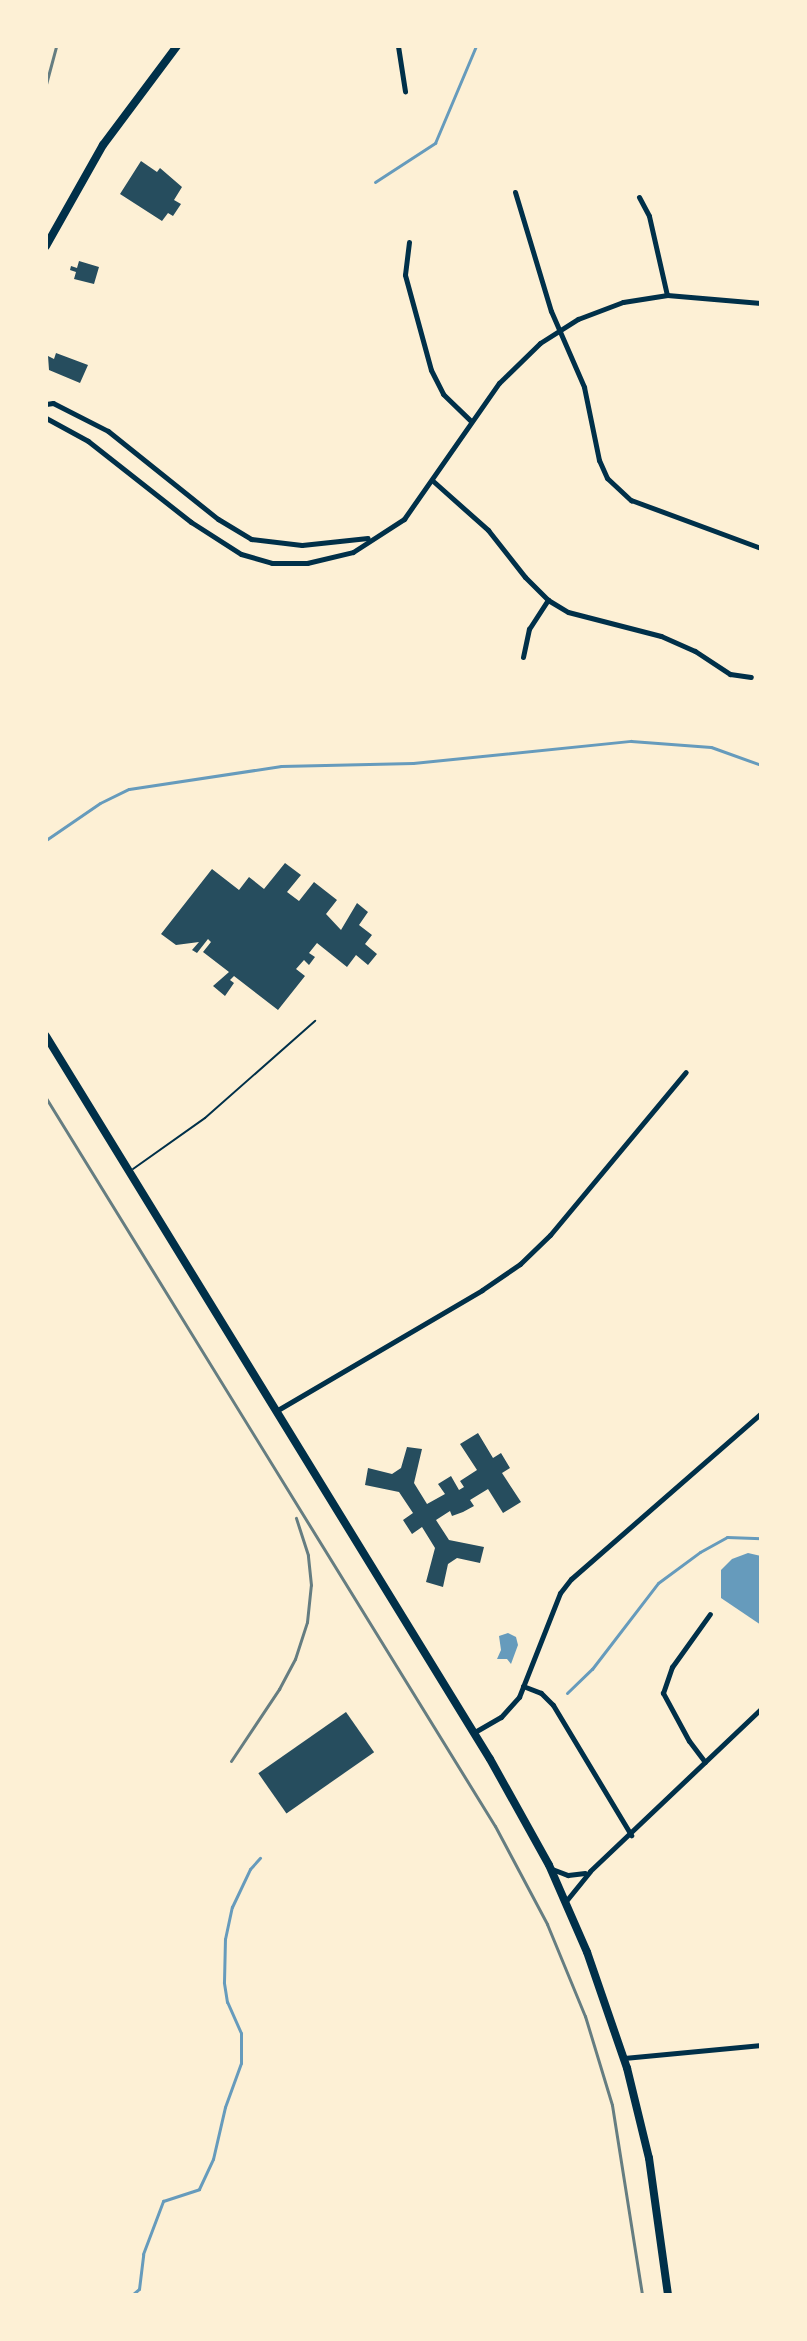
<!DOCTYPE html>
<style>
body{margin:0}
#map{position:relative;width:807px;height:2341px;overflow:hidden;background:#fdf0d5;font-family:Spectral,serif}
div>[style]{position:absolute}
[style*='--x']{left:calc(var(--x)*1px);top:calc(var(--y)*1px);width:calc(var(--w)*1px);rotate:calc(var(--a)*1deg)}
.water>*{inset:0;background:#669bbc}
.stream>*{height:3px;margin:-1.5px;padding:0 1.5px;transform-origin:1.5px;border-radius:1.5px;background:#669bbc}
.building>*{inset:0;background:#264d5e;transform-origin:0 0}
.service>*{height:2px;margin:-1px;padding:0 1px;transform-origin:1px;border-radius:1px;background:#003049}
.minor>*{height:5px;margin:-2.5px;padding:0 2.5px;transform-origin:2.5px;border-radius:2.5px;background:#003049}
.primary>*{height:8px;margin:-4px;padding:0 4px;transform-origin:4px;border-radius:4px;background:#003049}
.rail>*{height:3px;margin:-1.5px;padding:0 1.5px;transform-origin:1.5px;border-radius:1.5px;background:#657d81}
span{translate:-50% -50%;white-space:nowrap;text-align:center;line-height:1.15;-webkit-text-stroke:6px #fdf0d5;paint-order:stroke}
.frame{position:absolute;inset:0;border:48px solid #fdf0d5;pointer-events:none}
</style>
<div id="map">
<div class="water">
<div style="clip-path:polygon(748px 1553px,761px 1556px,761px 1625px,721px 1598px,721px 1570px,732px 1559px)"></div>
<div style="clip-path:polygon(508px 1633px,516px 1637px,518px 1645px,511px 1664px,507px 1659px,497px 1659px,501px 1650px,499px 1636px)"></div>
</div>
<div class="stream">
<div style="--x:375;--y:182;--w:72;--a:-33"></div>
<div style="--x:435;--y:143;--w:105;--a:-67.1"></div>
<div style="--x:46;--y:840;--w:65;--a:-34.4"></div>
<div style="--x:100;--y:803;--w:32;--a:-26"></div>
<div style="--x:129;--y:789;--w:154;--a:-8.6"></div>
<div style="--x:281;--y:766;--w:132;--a:-1.3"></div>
<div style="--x:413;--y:763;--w:219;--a:-5.8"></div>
<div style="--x:631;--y:741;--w:80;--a:4.3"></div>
<div style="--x:711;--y:747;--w:53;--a:19.8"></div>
<div style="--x:567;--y:1693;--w:35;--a:-44"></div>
<div style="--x:592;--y:1669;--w:108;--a:-52.5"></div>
<div style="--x:658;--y:1583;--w:52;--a:-36.4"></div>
<div style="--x:700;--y:1552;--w:31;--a:-29"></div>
<div style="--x:727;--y:1537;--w:34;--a:2"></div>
<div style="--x:132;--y:2295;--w:9;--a:-41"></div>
<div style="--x:139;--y:2289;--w:35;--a:-83"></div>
<div style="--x:143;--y:2254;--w:57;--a:-69.3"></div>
<div style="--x:163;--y:2201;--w:38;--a:-18"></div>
<div style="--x:199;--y:2189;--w:33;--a:-65"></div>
<div style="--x:213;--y:2159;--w:53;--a:-77"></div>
<div style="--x:225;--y:2107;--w:47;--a:-70"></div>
<div style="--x:241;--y:2063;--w:30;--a:-90"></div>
<div style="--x:241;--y:2033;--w:34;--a:-114"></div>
<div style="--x:227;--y:2002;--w:20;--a:-99"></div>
<div style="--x:224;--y:1982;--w:43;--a:-88.7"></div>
<div style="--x:225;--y:1939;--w:33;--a:-78"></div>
<div style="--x:232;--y:1907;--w:42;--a:-64.7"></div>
<div style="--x:250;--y:1869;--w:15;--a:-48"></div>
</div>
<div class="building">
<div style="clip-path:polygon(141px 161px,157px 172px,160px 168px,182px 187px,174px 200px,181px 204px,173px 216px,168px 213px,162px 221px,120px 194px)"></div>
<div style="clip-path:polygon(79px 261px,99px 267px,94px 284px,74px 279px,76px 272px,70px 270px,71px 266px,77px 268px)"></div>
<div style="clip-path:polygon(56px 353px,88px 365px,80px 383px,49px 370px,48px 356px,54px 359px)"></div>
<div style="clip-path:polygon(285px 863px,301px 875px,287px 892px,299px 901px,314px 882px,337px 900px,326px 914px,341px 930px,357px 903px,368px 912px,359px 925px,372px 935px,365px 944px,377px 954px,368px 965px,356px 955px,347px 967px,317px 943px,309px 953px,315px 957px,309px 965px,304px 960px,296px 969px,305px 976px,278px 1010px,234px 976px,230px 980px,234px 983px,225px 996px,213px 986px,229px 972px,203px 952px,211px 942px,208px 939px,197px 953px,192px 950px,199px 942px,176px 945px,161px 934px,212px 869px,239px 890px,249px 877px,264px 889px)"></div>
<div style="clip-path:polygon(478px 1433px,493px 1458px,501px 1453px,510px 1468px,502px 1473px,521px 1502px,503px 1513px,488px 1489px,470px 1500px,474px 1506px,463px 1512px,452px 1516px,450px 1511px,436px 1520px,449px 1540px,484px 1547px,480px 1563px,457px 1558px,448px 1564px,443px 1587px,426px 1582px,435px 1548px,422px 1527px,412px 1534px,403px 1520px,413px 1513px,399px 1492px,365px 1485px,368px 1468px,392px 1474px,401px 1468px,407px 1447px,422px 1449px,414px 1483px,427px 1504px,445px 1494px,438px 1484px,451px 1476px,459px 1490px,464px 1487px,460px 1481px,477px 1470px,460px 1444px)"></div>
<div style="left:346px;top:1712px;width:49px;height:107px;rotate:55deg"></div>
</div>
<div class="service">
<div style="--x:133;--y:1169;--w:88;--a:-35.3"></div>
<div style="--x:205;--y:1118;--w:147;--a:-41.4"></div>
</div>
<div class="minor">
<div style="--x:398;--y:46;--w:46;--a:81.2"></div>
<div style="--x:515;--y:192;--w:124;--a:73.2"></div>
<div style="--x:551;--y:311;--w:83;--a:66.5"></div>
<div style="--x:584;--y:387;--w:75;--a:78.4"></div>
<div style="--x:599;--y:460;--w:20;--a:66"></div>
<div style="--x:607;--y:478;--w:33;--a:43"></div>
<div style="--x:631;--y:500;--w:139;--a:20.3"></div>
<div style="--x:639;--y:197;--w:21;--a:62"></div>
<div style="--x:649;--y:216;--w:81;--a:77.2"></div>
<div style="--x:409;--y:242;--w:33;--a:97"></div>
<div style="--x:405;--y:275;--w:98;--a:74.7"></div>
<div style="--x:431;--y:370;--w:27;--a:63"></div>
<div style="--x:443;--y:394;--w:39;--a:44"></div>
<div style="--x:46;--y:404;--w:7;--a:-8"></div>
<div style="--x:53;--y:403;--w:62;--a:27"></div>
<div style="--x:108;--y:431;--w:141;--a:38.7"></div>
<div style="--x:218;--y:519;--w:39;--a:31"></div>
<div style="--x:251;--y:539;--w:51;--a:6.7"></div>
<div style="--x:302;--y:545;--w:66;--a:-6.1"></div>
<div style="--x:46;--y:418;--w:48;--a:28.7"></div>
<div style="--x:88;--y:441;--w:131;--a:38.2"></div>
<div style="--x:191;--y:522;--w:59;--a:32.6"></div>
<div style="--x:241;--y:554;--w:32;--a:16"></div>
<div style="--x:272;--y:563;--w:35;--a:0"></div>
<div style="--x:307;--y:563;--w:47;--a:-13.4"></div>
<div style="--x:353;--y:552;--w:61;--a:-32.9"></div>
<div style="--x:404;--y:519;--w:166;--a:-55.1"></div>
<div style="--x:499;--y:383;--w:57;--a:-44.3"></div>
<div style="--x:540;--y:343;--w:45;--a:-32.3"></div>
<div style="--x:578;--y:319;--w:48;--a:-20.7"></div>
<div style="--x:623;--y:302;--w:45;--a:-9"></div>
<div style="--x:667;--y:295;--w:94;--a:4.9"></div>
<div style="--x:433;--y:481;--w:74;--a:41.7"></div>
<div style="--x:488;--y:530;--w:60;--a:51.8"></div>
<div style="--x:525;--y:577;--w:33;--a:45"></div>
<div style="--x:548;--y:600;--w:23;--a:31"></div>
<div style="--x:568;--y:612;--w:96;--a:14.5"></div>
<div style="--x:661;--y:636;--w:37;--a:24"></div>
<div style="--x:695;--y:651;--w:42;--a:33.3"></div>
<div style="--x:730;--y:674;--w:21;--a:8"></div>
<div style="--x:523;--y:657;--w:29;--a:-78"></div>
<div style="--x:529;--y:629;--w:35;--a:-57"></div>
<div style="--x:276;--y:1411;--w:239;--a:-30.4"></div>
<div style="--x:482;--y:1290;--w:46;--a:-34.4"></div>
<div style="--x:520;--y:1264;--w:42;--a:-44"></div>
<div style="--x:550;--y:1235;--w:212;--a:-50.2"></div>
<div style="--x:523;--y:1686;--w:19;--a:21"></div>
<div style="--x:541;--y:1693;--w:17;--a:45"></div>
<div style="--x:553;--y:1705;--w:152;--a:59"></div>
<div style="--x:473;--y:1733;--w:32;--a:-30"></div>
<div style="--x:501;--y:1717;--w:27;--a:-48"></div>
<div style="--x:519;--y:1697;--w:112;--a:-68.5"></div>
<div style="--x:560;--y:1593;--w:18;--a:-52"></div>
<div style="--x:571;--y:1579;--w:252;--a:-41.1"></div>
<div style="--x:705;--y:1762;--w:26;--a:-127"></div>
<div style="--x:689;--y:1741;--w:55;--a:-118.4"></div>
<div style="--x:663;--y:1693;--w:28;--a:-71"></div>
<div style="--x:672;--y:1667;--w:65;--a:-54.4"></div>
<div style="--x:552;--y:1869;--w:17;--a:21"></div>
<div style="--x:568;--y:1875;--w:17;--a:-7"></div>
<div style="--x:566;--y:1901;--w:38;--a:-51"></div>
<div style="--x:590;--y:1871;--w:236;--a:-43.5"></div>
<div style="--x:624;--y:2058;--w:138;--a:-5.4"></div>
</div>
<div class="primary">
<div style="--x:46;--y:246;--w:116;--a:-60.6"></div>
<div style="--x:103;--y:145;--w:124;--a:-53.2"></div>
<div style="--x:46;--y:1036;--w:848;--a:58.45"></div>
<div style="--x:490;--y:1759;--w:121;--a:60.9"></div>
<div style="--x:549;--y:1865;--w:95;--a:66.4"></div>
<div style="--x:587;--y:1952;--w:123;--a:71"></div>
<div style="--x:627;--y:2068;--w:93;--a:76.3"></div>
<div style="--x:649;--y:2158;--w:138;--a:82.1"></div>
</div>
<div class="rail">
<div style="--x:46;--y:84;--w:39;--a:-75"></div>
<div style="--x:46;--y:1098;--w:855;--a:58.34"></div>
<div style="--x:495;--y:1826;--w:111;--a:62"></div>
<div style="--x:547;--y:1924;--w:100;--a:67.6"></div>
<div style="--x:585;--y:2016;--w:93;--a:73.1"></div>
<div style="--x:612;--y:2105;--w:192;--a:81"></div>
<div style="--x:231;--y:1761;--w:87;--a:-56.3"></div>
<div style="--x:279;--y:1689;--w:34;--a:-62"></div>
<div style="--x:295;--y:1659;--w:39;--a:-72"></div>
<div style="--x:307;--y:1622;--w:37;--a:-84"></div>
<div style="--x:311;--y:1585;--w:30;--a:-96"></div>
<div style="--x:308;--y:1555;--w:39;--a:-108"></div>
</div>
<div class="frame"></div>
</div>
